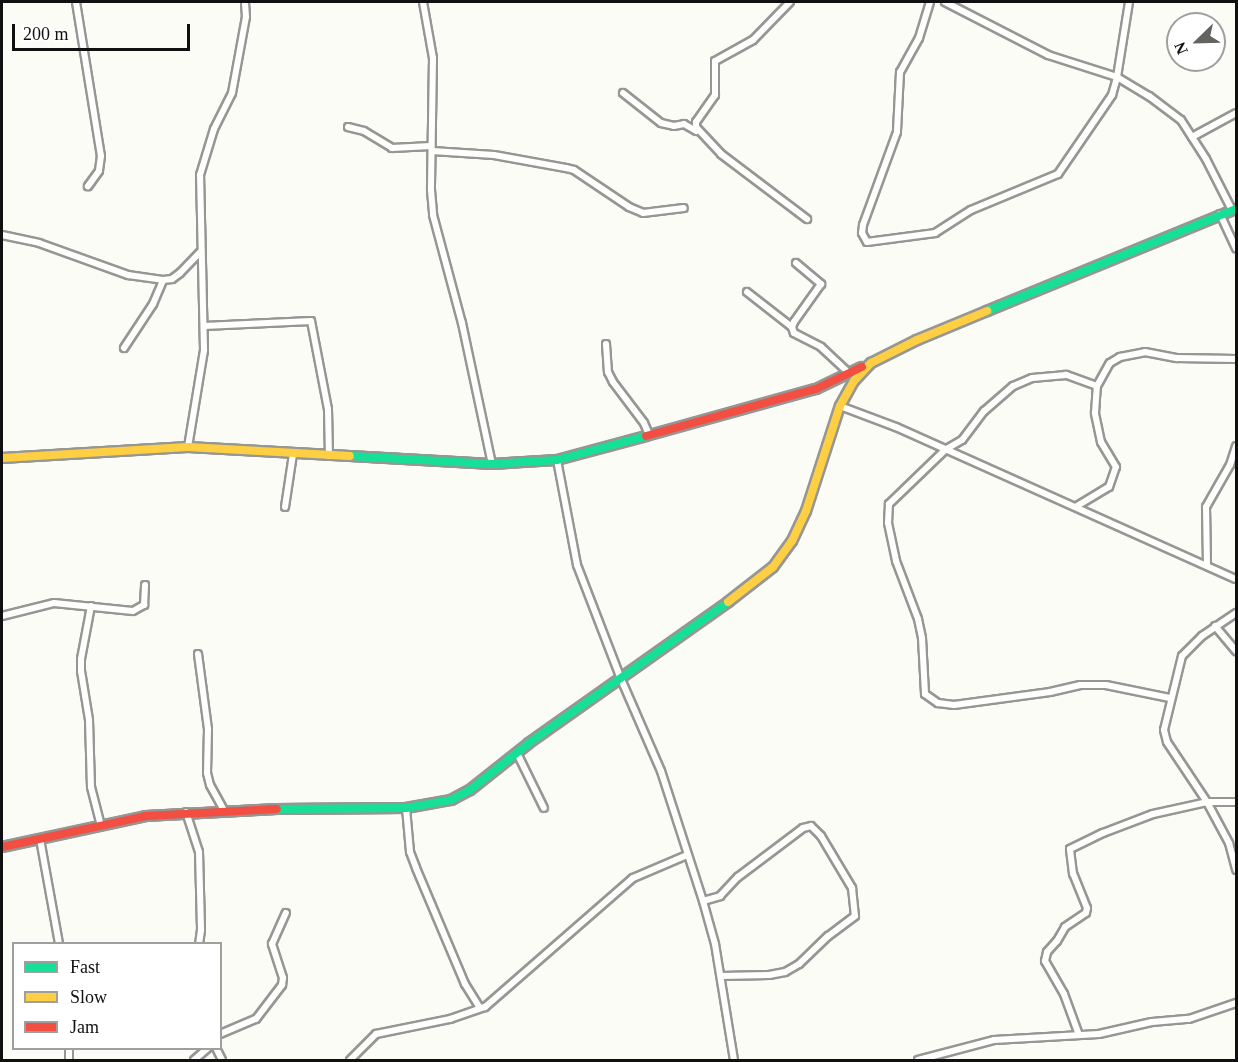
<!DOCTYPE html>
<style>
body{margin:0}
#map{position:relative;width:1238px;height:1062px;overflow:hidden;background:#fcfcf6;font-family:"Times New Roman",serif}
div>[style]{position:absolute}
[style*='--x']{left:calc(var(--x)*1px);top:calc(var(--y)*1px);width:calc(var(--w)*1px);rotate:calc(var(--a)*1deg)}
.roads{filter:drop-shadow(2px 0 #969694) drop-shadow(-2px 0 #969694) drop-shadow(0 2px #969694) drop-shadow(0 -2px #969694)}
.street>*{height:6px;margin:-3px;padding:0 3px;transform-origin:3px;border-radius:3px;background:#fffffe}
.fast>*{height:8px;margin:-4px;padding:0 4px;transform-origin:4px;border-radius:4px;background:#16e098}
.slow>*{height:8px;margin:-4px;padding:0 4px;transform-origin:4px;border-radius:4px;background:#ffcf43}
.jam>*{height:8px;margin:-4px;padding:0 4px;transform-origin:4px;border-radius:4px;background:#f24e42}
span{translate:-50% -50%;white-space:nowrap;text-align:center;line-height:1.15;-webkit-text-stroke:6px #fff;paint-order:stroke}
.frame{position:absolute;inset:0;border:3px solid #101010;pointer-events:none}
.legend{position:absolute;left:12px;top:942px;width:210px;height:108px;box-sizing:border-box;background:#fff;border:2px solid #9f9f9f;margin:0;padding:8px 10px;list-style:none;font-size:18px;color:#101010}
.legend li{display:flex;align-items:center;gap:12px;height:30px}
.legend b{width:30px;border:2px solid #9f9f9f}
.north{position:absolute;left:1166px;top:12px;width:60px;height:60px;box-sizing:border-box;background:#fff;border:2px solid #9f9f9f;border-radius:50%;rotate:247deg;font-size:16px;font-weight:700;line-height:24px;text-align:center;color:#101010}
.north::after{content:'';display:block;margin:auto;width:21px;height:27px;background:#636360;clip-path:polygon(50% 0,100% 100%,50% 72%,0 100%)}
.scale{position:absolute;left:12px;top:24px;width:178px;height:27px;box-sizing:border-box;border:3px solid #101010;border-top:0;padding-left:8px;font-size:18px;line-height:21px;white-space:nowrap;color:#101010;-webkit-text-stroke:4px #fff;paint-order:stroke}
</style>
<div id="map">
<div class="roads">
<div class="street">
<div style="--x:76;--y:2;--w:156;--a:80.8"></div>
<div style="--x:101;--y:156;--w:15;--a:98"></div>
<div style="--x:99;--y:171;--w:19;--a:126"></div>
<div style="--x:423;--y:2;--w:57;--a:79.9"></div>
<div style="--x:433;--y:58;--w:132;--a:90.9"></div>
<div style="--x:431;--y:190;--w:25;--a:85"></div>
<div style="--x:433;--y:215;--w:112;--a:75"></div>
<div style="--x:462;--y:323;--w:144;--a:78"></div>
<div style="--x:790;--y:2;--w:53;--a:134.2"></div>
<div style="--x:753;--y:40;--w:43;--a:151.1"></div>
<div style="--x:715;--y:61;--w:34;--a:90"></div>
<div style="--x:715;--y:95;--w:33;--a:125"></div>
<div style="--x:696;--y:122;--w:5;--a:90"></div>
<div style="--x:696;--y:127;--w:37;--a:47"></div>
<div style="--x:721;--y:154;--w:108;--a:37.1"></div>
<div style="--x:930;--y:2;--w:38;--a:107"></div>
<div style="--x:919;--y:38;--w:39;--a:119"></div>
<div style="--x:900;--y:72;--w:60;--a:92.9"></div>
<div style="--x:897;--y:132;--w:99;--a:110.1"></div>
<div style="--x:863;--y:225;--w:8;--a:97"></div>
<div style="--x:862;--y:233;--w:10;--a:61"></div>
<div style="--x:867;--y:242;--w:69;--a:-7.5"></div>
<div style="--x:935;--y:233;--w:43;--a:-32.6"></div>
<div style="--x:971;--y:210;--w:94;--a:-22.5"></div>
<div style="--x:1058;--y:174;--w:96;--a:-55.6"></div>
<div style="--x:1112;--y:95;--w:19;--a:-74"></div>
<div style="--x:1117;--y:77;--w:76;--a:-80.9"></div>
<div style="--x:945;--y:2;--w:116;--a:27.2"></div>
<div style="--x:1048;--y:55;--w:72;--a:17.7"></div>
<div style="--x:1117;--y:77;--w:37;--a:31"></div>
<div style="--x:1149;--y:96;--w:40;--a:37"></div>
<div style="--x:1181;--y:120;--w:46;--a:57.3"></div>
<div style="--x:1206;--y:159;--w:57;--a:63"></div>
<div style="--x:623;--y:93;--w:48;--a:38.3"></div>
<div style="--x:661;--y:123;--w:13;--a:13"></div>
<div style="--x:674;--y:126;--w:10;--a:-11"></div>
<div style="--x:684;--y:124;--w:14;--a:30"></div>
<div style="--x:348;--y:127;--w:16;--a:14"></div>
<div style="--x:364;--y:131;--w:33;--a:31"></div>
<div style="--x:392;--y:148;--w:39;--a:-3"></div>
<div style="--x:1192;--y:137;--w:50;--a:-28.6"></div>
<div style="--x:432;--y:151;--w:62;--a:3.7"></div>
<div style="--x:494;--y:155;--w:73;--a:10.2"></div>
<div style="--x:566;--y:168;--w:8;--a:14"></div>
<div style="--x:574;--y:170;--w:66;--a:33.9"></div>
<div style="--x:629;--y:207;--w:15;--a:23"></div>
<div style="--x:643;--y:213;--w:41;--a:-7"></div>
<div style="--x:1220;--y:214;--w:38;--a:65"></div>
<div style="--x:2;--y:235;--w:38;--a:12"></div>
<div style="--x:39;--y:243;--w:95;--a:19.8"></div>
<div style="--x:128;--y:275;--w:35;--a:8"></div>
<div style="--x:163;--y:280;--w:9;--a:-6"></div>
<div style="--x:172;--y:279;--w:10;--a:-37"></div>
<div style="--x:180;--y:273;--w:29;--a:-46"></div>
<div style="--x:796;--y:263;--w:33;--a:40"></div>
<div style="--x:821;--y:284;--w:47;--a:125.4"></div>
<div style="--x:794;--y:322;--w:5;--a:112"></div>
<div style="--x:792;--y:327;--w:6;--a:72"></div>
<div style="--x:794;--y:333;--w:30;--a:27"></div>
<div style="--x:821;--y:347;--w:38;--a:43"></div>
<div style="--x:747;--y:292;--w:57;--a:37.9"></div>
<div style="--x:204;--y:326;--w:107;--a:-2.7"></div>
<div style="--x:311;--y:321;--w:90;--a:79.1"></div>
<div style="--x:328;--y:409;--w:47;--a:88.8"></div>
<div style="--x:606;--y:344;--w:28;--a:86"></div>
<div style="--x:608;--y:372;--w:11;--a:63"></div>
<div style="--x:613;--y:382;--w:51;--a:52.9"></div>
<div style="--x:644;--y:423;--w:13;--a:67"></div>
<div style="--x:124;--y:348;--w:53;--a:-56.6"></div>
<div style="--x:153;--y:304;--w:26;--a:-67"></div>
<div style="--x:1097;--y:386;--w:33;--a:-160"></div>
<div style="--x:1066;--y:375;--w:34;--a:175"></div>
<div style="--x:1032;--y:378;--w:21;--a:157"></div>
<div style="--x:1013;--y:386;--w:38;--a:139"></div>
<div style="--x:984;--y:411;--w:36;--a:127"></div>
<div style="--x:962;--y:440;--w:20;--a:150"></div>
<div style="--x:945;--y:450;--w:78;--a:136"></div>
<div style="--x:889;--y:504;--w:19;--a:93"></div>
<div style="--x:888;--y:523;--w:39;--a:78"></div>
<div style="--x:896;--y:561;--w:62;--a:69.2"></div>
<div style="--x:918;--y:619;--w:19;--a:78"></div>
<div style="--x:922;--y:638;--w:56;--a:86.9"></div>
<div style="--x:925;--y:694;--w:16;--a:35"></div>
<div style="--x:938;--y:703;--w:16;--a:7"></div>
<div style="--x:954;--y:705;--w:97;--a:-7.7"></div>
<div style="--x:1050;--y:692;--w:31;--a:-13"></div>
<div style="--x:1080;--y:685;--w:26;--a:0"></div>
<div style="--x:1106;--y:685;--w:65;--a:11.5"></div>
<div style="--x:840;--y:406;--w:60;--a:20.6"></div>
<div style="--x:896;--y:427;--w:372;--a:24.1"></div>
<div style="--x:188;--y:447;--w:98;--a:-80.6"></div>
<div style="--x:204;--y:350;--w:175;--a:-91.3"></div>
<div style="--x:200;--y:175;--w:48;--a:-73.1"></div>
<div style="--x:214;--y:129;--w:40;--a:-63.4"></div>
<div style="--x:232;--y:93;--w:77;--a:-79.6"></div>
<div style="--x:246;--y:17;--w:15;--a:-94"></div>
<div style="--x:557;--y:460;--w:107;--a:79.2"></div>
<div style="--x:577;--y:565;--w:122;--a:68.9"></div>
<div style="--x:621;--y:679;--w:100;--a:66.5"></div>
<div style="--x:661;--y:771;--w:137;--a:72.1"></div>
<div style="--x:703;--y:901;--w:45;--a:74.4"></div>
<div style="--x:715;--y:944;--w:118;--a:80.7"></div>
<div style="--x:1077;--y:506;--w:37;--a:-31"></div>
<div style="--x:1109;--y:487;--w:21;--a:-71"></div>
<div style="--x:1116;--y:467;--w:29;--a:-121"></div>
<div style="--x:1101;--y:442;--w:30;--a:-102"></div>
<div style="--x:1095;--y:413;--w:27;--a:-86"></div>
<div style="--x:1097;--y:386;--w:26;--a:-61"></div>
<div style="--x:1110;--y:363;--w:12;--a:-31"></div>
<div style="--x:1120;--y:357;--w:25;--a:-11"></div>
<div style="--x:1145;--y:352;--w:33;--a:11"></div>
<div style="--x:1177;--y:358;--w:59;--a:1"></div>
<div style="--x:285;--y:507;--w:54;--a:-81.4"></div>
<div style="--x:1207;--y:564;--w:57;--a:-91"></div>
<div style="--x:1206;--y:507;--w:48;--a:-60.3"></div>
<div style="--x:1230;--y:465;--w:20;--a:-72"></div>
<div style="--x:91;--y:606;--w:54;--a:100.7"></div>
<div style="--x:81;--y:659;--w:12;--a:90"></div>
<div style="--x:81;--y:671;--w:50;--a:80.7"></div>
<div style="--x:89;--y:720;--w:67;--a:88.3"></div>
<div style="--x:91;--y:787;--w:40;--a:75.6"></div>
<div style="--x:1236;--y:613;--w:41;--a:145.9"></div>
<div style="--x:1202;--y:636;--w:28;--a:135"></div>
<div style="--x:1182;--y:656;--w:76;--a:103.7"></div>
<div style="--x:1164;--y:730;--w:12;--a:76"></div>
<div style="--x:1167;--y:742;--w:72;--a:56.3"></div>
<div style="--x:1207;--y:802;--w:47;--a:61.8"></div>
<div style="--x:1229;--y:843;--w:28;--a:75"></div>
<div style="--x:2;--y:616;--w:54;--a:-14"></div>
<div style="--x:54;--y:603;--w:79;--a:5.8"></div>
<div style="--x:133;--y:611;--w:13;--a:-29"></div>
<div style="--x:144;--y:605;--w:20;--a:-87"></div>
<div style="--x:1215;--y:626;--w:33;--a:50"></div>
<div style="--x:198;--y:654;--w:76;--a:82.4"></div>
<div style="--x:208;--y:729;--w:44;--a:91.3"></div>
<div style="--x:207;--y:773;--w:12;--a:76"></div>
<div style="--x:210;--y:785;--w:29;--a:61"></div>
<div style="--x:517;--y:753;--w:61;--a:63.9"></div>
<div style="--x:406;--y:808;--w:44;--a:84.8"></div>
<div style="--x:410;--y:852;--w:17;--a:69"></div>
<div style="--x:416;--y:868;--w:126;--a:67.1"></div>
<div style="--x:465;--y:984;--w:28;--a:58"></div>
<div style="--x:186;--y:812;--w:42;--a:72"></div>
<div style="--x:199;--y:852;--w:78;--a:88.5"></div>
<div style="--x:201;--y:930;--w:14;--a:98"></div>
<div style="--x:40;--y:839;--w:107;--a:79.7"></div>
<div style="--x:703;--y:901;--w:18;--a:-16"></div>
<div style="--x:720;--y:896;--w:26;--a:-47"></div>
<div style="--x:738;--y:877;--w:81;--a:-37"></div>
<div style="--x:803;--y:828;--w:8;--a:-14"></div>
<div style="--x:811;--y:826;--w:14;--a:45"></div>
<div style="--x:821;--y:836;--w:61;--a:59.2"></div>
<div style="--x:852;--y:888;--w:28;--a:84"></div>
<div style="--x:855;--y:916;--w:34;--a:143"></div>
<div style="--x:828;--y:936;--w:40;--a:136"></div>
<div style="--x:799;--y:964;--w:16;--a:150"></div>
<div style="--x:785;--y:972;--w:16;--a:169"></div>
<div style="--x:769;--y:975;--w:48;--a:178.8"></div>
<div style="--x:220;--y:1034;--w:39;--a:-23"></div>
<div style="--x:256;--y:1019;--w:43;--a:-52.6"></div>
<div style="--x:282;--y:985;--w:7;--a:-82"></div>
<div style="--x:283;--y:978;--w:36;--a:-108"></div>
<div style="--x:272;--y:944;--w:34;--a:-66"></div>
<div style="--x:1079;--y:1035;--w:44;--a:-110.1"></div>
<div style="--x:1064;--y:994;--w:38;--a:-120"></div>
<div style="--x:1045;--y:961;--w:9;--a:-77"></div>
<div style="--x:1047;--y:952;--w:15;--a:-48"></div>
<div style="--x:1057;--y:941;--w:16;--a:-60"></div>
<div style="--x:1065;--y:927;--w:25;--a:-34"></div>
<div style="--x:1086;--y:913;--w:5;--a:-79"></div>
<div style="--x:1087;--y:908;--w:37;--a:-112"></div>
<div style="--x:1073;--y:874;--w:25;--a:-97"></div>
<div style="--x:1070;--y:849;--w:37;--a:-26"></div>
<div style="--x:1103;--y:833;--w:53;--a:-20.8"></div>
<div style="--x:1153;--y:814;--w:55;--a:-12.5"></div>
<div style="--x:1207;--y:802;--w:29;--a:0"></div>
<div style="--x:216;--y:1048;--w:13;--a:63"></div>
<div style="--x:69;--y:1060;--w:12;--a:-90"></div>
<div style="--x:194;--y:1060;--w:18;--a:-41"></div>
<div style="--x:350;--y:1060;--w:37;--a:-45"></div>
<div style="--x:376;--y:1034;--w:76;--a:-11.5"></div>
<div style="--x:450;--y:1019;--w:37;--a:-19"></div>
<div style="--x:485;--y:1007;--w:196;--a:-41.1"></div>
<div style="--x:633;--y:878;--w:59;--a:-23.1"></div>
<div style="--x:918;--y:1060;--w:79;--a:-14.7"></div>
<div style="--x:994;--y:1040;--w:105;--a:-3.3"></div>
<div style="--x:1099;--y:1034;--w:54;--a:-12.8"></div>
<div style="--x:1152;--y:1022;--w:37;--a:-5"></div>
<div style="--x:1189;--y:1019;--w:50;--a:-18.8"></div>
</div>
<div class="fast">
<div style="--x:987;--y:311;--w:269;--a:-22.3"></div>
<div style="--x:350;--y:456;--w:142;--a:3.2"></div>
<div style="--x:492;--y:464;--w:65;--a:-3.5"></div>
<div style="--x:557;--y:460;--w:92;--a:-15.1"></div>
<div style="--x:277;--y:809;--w:129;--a:-0.4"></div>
<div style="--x:406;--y:808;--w:46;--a:-10.1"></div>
<div style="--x:451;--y:800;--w:21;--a:-28"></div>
<div style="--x:470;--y:790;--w:75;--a:-38.5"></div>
<div style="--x:529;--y:743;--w:244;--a:-35.3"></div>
</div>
<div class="slow">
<div style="--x:2;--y:458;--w:186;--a:-3.4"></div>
<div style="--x:188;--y:447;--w:162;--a:3.2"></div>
<div style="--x:728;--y:602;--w:57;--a:-37.9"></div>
<div style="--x:773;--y:567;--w:32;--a:-54"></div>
<div style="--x:792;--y:541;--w:33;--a:-65"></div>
<div style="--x:806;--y:511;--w:110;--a:-72.1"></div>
<div style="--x:840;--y:406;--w:29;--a:-61"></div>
<div style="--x:854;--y:381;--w:25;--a:-47"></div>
<div style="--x:871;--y:363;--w:51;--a:-26.6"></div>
<div style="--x:917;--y:340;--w:76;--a:-22.5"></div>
</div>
<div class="jam">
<div style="--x:646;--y:436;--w:176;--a:-15.5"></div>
<div style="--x:816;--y:389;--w:51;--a:-25.6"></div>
<div style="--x:2;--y:847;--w:147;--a:-12.1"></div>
<div style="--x:146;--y:816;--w:131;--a:-3.1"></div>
</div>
</div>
<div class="frame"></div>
<ul class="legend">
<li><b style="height:8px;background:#16e098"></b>Fast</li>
<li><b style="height:8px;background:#ffcf43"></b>Slow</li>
<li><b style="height:8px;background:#f24e42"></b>Jam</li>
</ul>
<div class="north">N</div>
<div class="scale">200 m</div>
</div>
